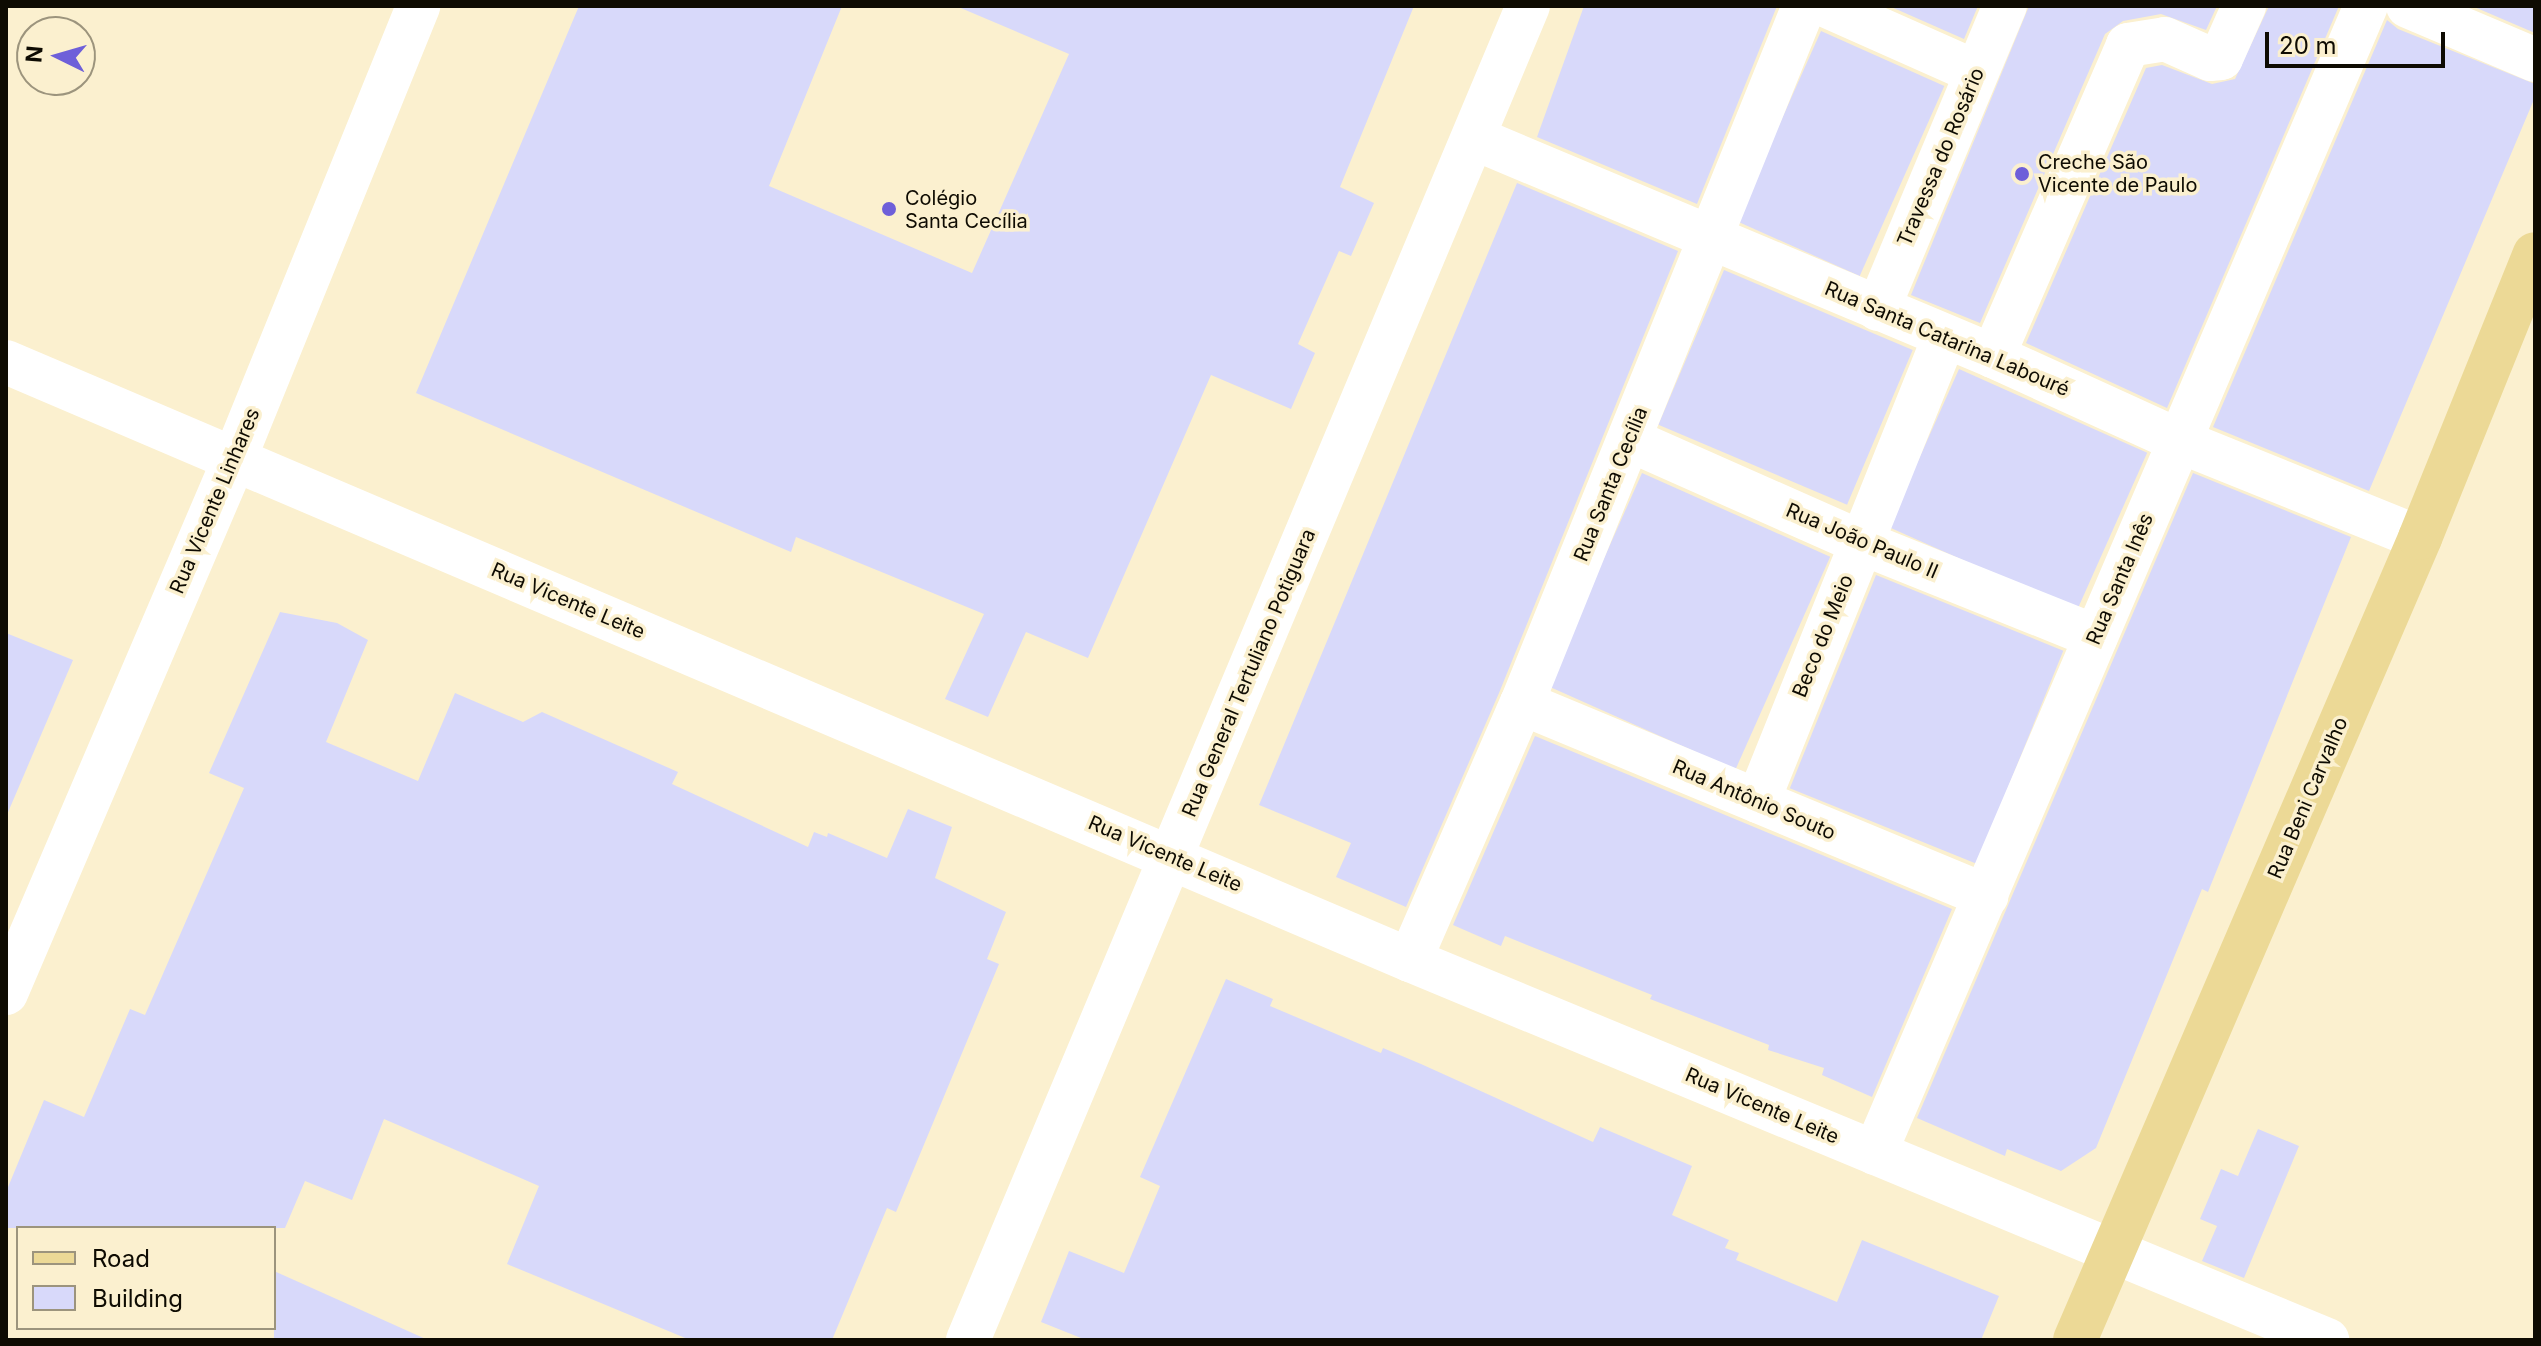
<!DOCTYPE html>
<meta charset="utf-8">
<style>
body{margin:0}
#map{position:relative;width:2541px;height:1346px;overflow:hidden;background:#fbf0cf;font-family:Inter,sans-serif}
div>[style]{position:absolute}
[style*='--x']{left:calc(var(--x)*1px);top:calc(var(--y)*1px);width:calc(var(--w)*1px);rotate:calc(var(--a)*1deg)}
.building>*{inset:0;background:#d8d9fa;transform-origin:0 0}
.minor>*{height:44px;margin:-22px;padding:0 22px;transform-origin:22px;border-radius:22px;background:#fff}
.major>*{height:44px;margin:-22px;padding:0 22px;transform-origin:22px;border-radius:22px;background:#ecd996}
.dots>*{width:22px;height:22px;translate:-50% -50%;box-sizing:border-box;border:4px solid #fbf0cf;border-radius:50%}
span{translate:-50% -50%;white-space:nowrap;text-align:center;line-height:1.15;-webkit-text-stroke:7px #fbf0cf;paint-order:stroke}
.street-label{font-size:20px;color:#0e0b02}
.poi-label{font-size:20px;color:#0e0b02}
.left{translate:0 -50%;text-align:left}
.frame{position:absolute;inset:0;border:8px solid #0e0b02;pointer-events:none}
.legend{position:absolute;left:16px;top:1226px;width:260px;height:104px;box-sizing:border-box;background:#fbf0cf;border:2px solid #9c947d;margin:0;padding:10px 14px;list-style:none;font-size:24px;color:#0e0b02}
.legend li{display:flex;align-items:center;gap:16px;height:40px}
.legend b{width:40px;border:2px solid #9c947d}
.north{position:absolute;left:16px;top:16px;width:80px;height:80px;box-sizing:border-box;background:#fbf0cf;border:2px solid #9c947d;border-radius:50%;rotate:275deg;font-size:22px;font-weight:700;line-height:32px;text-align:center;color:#0e0b02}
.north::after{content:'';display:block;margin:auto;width:28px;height:36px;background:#6e5fd9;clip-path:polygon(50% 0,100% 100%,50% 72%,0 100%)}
.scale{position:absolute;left:2265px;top:32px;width:180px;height:36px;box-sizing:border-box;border:4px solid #0e0b02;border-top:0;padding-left:10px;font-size:24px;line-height:28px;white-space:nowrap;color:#0e0b02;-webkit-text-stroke:6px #fbf0cf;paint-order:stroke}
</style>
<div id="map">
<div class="building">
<div style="clip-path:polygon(579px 6px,842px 6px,769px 186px,972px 273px,1069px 54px,956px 6px,1414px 6px,1340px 187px,1374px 203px,1351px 256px,1339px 251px,1298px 344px,1315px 353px,1291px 409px,1211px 375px,1088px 658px,1026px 632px,988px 717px,945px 699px,984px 614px,796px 537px,791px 552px,416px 393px)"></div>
<div style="clip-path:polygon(1584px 6px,1777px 6px,1697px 204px,1537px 137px)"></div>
<div style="clip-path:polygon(1889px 6px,1978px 6px,1964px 39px)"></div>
<div style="clip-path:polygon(2029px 6px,2217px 6px,2206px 30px,2161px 14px,2123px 21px,2105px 34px,1980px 323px,1911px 295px)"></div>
<div style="clip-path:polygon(2269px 6px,2339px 6px,2167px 408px,2026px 343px,2146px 68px,2162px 65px,2212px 84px,2235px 79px)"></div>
<div style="clip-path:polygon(2472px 6px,2535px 6px,2535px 33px)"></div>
<div style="clip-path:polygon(2387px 20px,2398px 29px,2535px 84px,2535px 97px,2369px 491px,2213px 427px)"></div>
<div style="left:1821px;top:31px;width:135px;height:208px;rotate:24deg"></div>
<div style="clip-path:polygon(1517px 183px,1678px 251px,1499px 693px,1406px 907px,1336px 877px,1351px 843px,1259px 805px)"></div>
<div style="left:1724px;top:270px;width:205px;height:168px;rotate:23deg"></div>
<div style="left:1959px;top:369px;width:206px;height:173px;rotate:24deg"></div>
<div style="left:1642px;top:473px;width:206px;height:233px;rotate:24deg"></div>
<div style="clip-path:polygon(2193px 473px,2351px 537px,2208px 892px,2202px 889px,2096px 1148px,2061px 1171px,2007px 1149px,2005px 1156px,1917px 1118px)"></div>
<div style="left:1876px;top:575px;width:202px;height:230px;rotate:22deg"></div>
<div style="clip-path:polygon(280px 612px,337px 623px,368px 640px,326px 742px,418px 781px,455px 693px,523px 722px,542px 712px,678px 772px,672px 784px,808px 847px,814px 832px,827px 837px,828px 833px,887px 858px,908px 809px,952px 827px,935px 878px,1006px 912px,987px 959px,999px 964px,896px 1212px,887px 1208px,832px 1340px,690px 1340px,507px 1264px,539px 1186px,384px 1119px,352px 1200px,305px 1181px,285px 1228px,6px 1228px,6px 1192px,44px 1100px,84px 1117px,130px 1009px,145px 1015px,244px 788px,209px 773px)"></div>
<div style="clip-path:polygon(6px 633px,73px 660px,6px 817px)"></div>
<div style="clip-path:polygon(1535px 736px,1952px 909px,1872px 1097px,1822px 1075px,1824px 1068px,1768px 1050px,1769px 1045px,1650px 999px,1652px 995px,1505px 936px,1501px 946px,1453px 925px)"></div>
<div style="clip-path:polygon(1226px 979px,1273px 999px,1270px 1006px,1381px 1053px,1383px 1048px,1421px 1064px,1593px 1142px,1600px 1127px,1692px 1166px,1672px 1215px,1729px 1240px,1725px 1248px,1739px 1253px,1736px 1260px,1837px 1302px,1862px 1240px,1999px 1296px,1981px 1340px,1086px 1340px,1041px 1322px,1069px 1251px,1124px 1273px,1160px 1186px,1140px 1177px)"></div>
<div style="clip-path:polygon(2258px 1129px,2299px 1146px,2244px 1278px,2202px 1261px,2217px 1226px,2200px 1219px,2221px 1169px,2238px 1176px)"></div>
<div style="clip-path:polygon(274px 1271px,428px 1340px,274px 1340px)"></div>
</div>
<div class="minor">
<div style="--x:1827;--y:6;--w:163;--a:23.9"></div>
<div style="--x:2408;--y:6;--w:138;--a:23"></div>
<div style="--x:1474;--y:138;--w:563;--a:22.78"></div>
<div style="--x:1993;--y:356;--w:202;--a:24.5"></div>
<div style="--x:2177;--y:440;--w:262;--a:22"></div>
<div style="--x:1878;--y:309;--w:329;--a:-67.3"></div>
<div style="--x:1993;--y:356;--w:339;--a:-66.5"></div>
<div style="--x:2128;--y:45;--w:37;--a:-9"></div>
<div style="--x:2165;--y:39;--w:49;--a:24"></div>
<div style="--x:2210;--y:59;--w:11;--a:-5"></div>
<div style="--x:2221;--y:58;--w:57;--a:-66.1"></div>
<div style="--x:6;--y:362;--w:1526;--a:23.07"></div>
<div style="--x:1410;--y:960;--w:993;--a:22.51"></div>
<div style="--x:1630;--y:440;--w:252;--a:23.9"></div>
<div style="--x:1860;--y:542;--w:254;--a:21.9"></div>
<div style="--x:1522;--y:703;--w:503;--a:22.58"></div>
<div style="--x:1758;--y:801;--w:499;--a:-68.1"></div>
<div style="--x:1410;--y:960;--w:280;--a:-66.5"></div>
<div style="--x:1522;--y:703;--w:752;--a:-67.97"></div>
<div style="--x:6;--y:993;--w:580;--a:-66.84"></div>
<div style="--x:234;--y:460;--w:490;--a:-67.9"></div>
<div style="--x:1875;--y:1153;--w:1248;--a:-66.83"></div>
<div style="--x:968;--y:1340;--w:1447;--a:-67.23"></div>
</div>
<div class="major">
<div style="--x:2075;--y:1340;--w:873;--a:-66.72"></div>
<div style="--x:2420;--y:538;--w:306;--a:-68"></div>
</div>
<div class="dots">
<div style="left:2022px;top:174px;background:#6e5fd9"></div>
<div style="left:889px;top:209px;background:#6e5fd9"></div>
</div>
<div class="street-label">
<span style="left:1941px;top:157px;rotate:-67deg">Travessa do Rosário</span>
<span style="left:1947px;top:339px;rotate:23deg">Rua Santa Catarina Labouré</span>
<span style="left:1611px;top:484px;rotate:-68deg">Rua Santa Cecília</span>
<span style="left:215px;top:501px;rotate:-67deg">Rua Vicente Linhares</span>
<span style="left:1862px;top:541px;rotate:23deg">Rua João Paulo II</span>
<span style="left:2120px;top:579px;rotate:-67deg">Rua Santa Inês</span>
<span style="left:568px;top:601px;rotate:23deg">Rua Vicente Leite</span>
<span style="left:1823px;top:636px;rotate:-68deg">Beco do Meio</span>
<span style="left:1249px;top:673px;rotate:-67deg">Rua General Tertuliano Potiguara</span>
<span style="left:2308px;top:798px;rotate:-67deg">Rua Beni Carvalho</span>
<span style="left:1754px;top:800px;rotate:23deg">Rua Antônio Souto</span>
<span style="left:1165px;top:854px;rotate:23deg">Rua Vicente Leite</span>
<span style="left:1762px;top:1106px;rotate:23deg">Rua Vicente Leite</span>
</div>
<div class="poi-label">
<span class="left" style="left:2038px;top:174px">Creche São<br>Vicente de Paulo</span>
<span class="left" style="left:905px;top:210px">Colégio<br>Santa Cecília</span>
</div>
<div class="frame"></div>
<ul class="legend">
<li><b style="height:10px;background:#ecd996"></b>Road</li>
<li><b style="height:22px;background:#d8d9fa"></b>Building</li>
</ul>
<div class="north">N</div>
<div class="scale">20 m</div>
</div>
